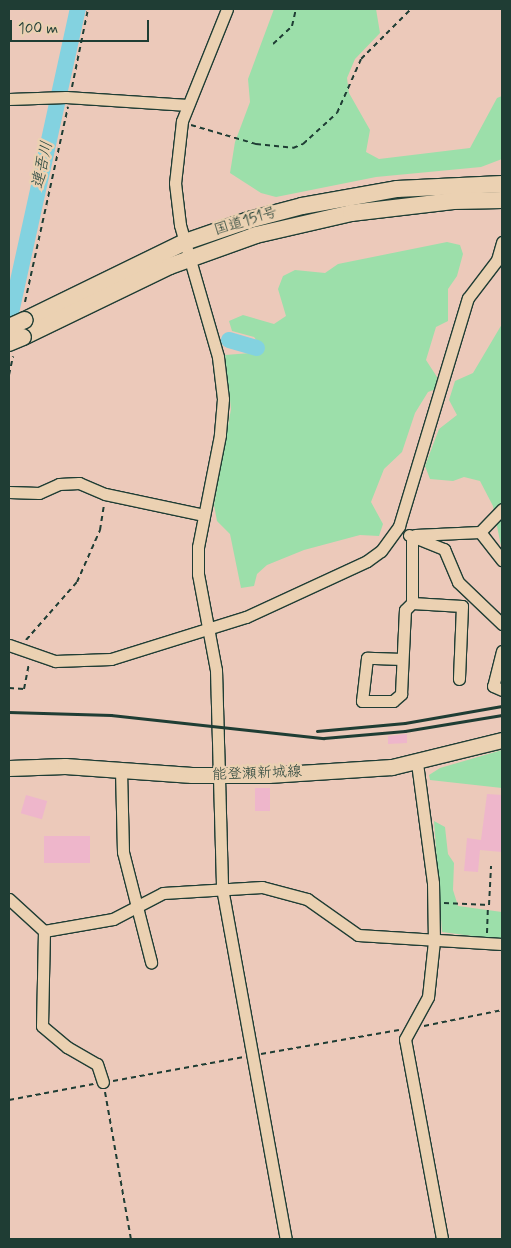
<!DOCTYPE html>
<meta charset="utf-8">
<style>
body{margin:0}
#map{position:relative;width:511px;height:1248px;overflow:hidden;background:#ecc9ba;font-family:Mynerve,"Klee One",sans-serif}
div>[style]{position:absolute}
[style*='--x']{left:calc(var(--x)*1px);top:calc(var(--y)*1px);width:calc(var(--w)*1px);rotate:calc(var(--a)*1deg)}
.green>*{inset:0;background:#9cdfaa}
.river>*{height:16px;margin:-8px;padding:0 8px;transform-origin:8px;border-radius:8px;background:#83d2e0}
.building>*{inset:0;background:#eeb6cb;transform-origin:0 0}
.path>*{height:2px;margin-top:-1px;transform-origin:0;background:repeating-linear-gradient(90deg,#1f3d34 0 5px,transparent 0 9px)}
.roads{filter:drop-shadow(1px 0 #1f3d34) drop-shadow(-1px 0 #1f3d34) drop-shadow(0 1px #1f3d34) drop-shadow(0 -1px #1f3d34)}
.minor>*{height:11px;margin:-5.5px;padding:0 5.5px;transform-origin:5.5px;border-radius:5.5px;background:#ebd1b2}
.major>*{height:15px;margin:-7.5px;padding:0 7.5px;transform-origin:7.5px;border-radius:7.5px;background:#ebd1b2}
.highway>*{height:16px;margin:-8px;padding:0 8px;transform-origin:8px;border-radius:8px;background:#ebd1b2}
.rail>*{height:2.5px;margin:-1.25px;padding:0 1.25px;transform-origin:1.25px;border-radius:1.25px;background:#1f3d34}
.bridges{filter:drop-shadow(1px 0 #1f3d34) drop-shadow(-1px 0 #1f3d34) drop-shadow(0 1px #1f3d34) drop-shadow(0 -1px #1f3d34)}
.highway-bridge>*{height:16px;margin:-8px;padding:0 8px;transform-origin:8px;border-radius:8px;background:#ebd1b2}
span{translate:-50% -50%;white-space:nowrap;text-align:center;line-height:1.15;-webkit-text-stroke:5px #ebd1b2;paint-order:stroke}
.street-label{font-size:15px;color:#1f3d34}
.water-label{font-size:16px;color:#24443d;font-style:italic}
.frame{position:absolute;inset:0;border:10px solid #1f3d34;pointer-events:none}
.scale{position:absolute;left:10px;top:20px;width:139px;height:22px;box-sizing:border-box;border:2px solid #1f3d34;border-top:0;padding-left:6px;font-size:15px;line-height:18px;white-space:nowrap;color:#1f3d34;-webkit-text-stroke:4px #ebd1b2;paint-order:stroke}
</style>
<div id="map">
<div class="green">
<div style="clip-path:polygon(274px 9px,376px 9px,380px 33px,355px 59px,347px 78px,349px 93px,370px 130px,366px 152px,379px 159px,470px 148px,497px 98px,502px 96px,502px 159px,481px 167px,376px 177px,276px 197px,261px 193px,230px 173px,235px 142px,250px 102px,248px 79px)"></div>
<div style="clip-path:polygon(447px 242px,460px 245px,463px 254px,457px 276px,448px 289px,448px 321px,436px 327px,426px 360px,437px 377px,436px 389px,428px 392px,415px 413px,402px 452px,384px 469px,371px 502px,383px 524px,379px 536px,360px 535px,304px 550px,267px 565px,257px 574px,254px 586px,241px 588px,230px 534px,217px 521px,214px 505px,231px 409px,225px 355px,251px 353px,261px 346px,254px 337px,232px 331px,229px 321px,243px 315px,274px 324px,286px 316px,278px 289px,283px 276px,295px 270px,325px 273px,338px 264px)"></div>
<div style="clip-path:polygon(502px 324px,502px 551px,493px 506px,480px 481px,464px 477px,453px 481px,430px 479px,425px 466px,439px 429px,457px 415px,449px 400px,455px 381px,473px 373px)"></div>
<div style="clip-path:polygon(502px 750px,502px 788px,430px 780px,429px 775px,440px 768px)"></div>
<div style="clip-path:polygon(434px 821px,445px 827px,448px 854px,454px 863px,453px 890px,458px 906px,502px 912px,502px 940px,442px 932px)"></div>
</div>
<div class="river">
<div style="--x:9;--y:322;--w:321;--a:-77.6"></div>
<div style="--x:229;--y:340;--w:29;--a:16"></div>
</div>
<div class="building">
<div style="clip-path:polygon(407px 734px,407px 743px,388px 744px,388px 736px)"></div>
<div style="left:255px;top:788px;width:15px;height:23px"></div>
<div style="clip-path:polygon(487px 794px,502px 795px,502px 852px,480px 850px,478px 872px,464px 871px,467px 838px,481px 840px)"></div>
<div style="left:26px;top:795px;width:22px;height:19px;rotate:16deg"></div>
<div style="left:44px;top:836px;width:46px;height:27px"></div>
</div>
<div class="path">
<div style="--x:273;--y:44;--w:26;--a:-43"></div>
<div style="--x:292;--y:26;--w:17;--a:-77"></div>
<div style="--x:72;--y:87;--w:80;--a:-78.4"></div>
<div style="--x:191;--y:125;--w:68;--a:16.3"></div>
<div style="--x:256;--y:144;--w:37;--a:6"></div>
<div style="--x:293;--y:148;--w:11;--a:-22"></div>
<div style="--x:303;--y:144;--w:46;--a:-42.4"></div>
<div style="--x:337;--y:113;--w:59;--a:-66"></div>
<div style="--x:361;--y:59;--w:71;--a:-45"></div>
<div style="--x:25;--y:302;--w:200;--a:-77.6"></div>
<div style="--x:9;--y:375;--w:19;--a:-78"></div>
<div style="--x:26;--y:640;--w:77;--a:-48.7"></div>
<div style="--x:77;--y:582;--w:57;--a:-66.1"></div>
<div style="--x:100;--y:530;--w:25;--a:-81"></div>
<div style="--x:9;--y:688;--w:15;--a:4"></div>
<div style="--x:24;--y:689;--w:25;--a:-79"></div>
<div style="--x:444;--y:903;--w:45;--a:2.5"></div>
<div style="--x:489;--y:905;--w:39;--a:-87"></div>
<div style="--x:487;--y:933;--w:27;--a:-88"></div>
<div style="--x:424;--y:1026;--w:80;--a:-11.6"></div>
<div style="--x:261;--y:1054;--w:140;--a:-9.9"></div>
<div style="--x:113;--y:1081;--w:133;--a:-10.4"></div>
<div style="--x:105;--y:1092;--w:149;--a:80"></div>
<div style="--x:9;--y:1100;--w:86;--a:-10.7"></div>
</div>
<div class="roads">
<div class="minor">
<div style="--x:227;--y:9;--w:121;--a:111.9"></div>
<div style="--x:182;--y:121;--w:62;--a:96.4"></div>
<div style="--x:175;--y:183;--w:42;--a:83.2"></div>
<div style="--x:180;--y:225;--w:137;--a:73.9"></div>
<div style="--x:218;--y:357;--w:42;--a:83.2"></div>
<div style="--x:223;--y:399;--w:36;--a:95"></div>
<div style="--x:220;--y:435;--w:114;--a:101.1"></div>
<div style="--x:198;--y:547;--w:27;--a:90"></div>
<div style="--x:198;--y:574;--w:98;--a:79.4"></div>
<div style="--x:216;--y:670;--w:218;--a:88.4"></div>
<div style="--x:222;--y:888;--w:357;--a:79.7"></div>
<div style="--x:9;--y:99;--w:57;--a:-2"></div>
<div style="--x:66;--y:97;--w:122;--a:3.8"></div>
<div style="--x:9;--y:492;--w:30;--a:2"></div>
<div style="--x:39;--y:493;--w:22;--a:-24"></div>
<div style="--x:59;--y:484;--w:20;--a:-3"></div>
<div style="--x:79;--y:483;--w:28;--a:23"></div>
<div style="--x:105;--y:494;--w:101;--a:12"></div>
<div style="--x:480;--y:532;--w:36;--a:52"></div>
<div style="--x:409;--y:535;--w:38;--a:22"></div>
<div style="--x:444;--y:549;--w:36;--a:67"></div>
<div style="--x:458;--y:582;--w:61;--a:43.7"></div>
<div style="--x:415;--y:535;--w:65;--a:-2.6"></div>
<div style="--x:480;--y:532;--w:32;--a:-46"></div>
<div style="--x:412;--y:603;--w:50;--a:3.4"></div>
<div style="--x:462;--y:606;--w:73;--a:92.4"></div>
<div style="--x:9;--y:645;--w:49;--a:19.2"></div>
<div style="--x:55;--y:661;--w:56;--a:-2"></div>
<div style="--x:111;--y:659;--w:141;--a:-17.3"></div>
<div style="--x:246;--y:617;--w:133;--a:-24.8"></div>
<div style="--x:367;--y:561;--w:17;--a:-36"></div>
<div style="--x:381;--y:551;--w:31;--a:-54"></div>
<div style="--x:399;--y:526;--w:238;--a:-73.2"></div>
<div style="--x:468;--y:298;--w:48;--a:-52.7"></div>
<div style="--x:497;--y:260;--w:19;--a:-74"></div>
<div style="--x:502;--y:651;--w:36;--a:104"></div>
<div style="--x:493;--y:686;--w:10;--a:24"></div>
<div style="--x:402;--y:659;--w:35;--a:-178"></div>
<div style="--x:367;--y:658;--w:43;--a:96.6"></div>
<div style="--x:362;--y:701;--w:31;--a:0"></div>
<div style="--x:393;--y:701;--w:11;--a:-41"></div>
<div style="--x:401;--y:694;--w:84;--a:-87.3"></div>
<div style="--x:405;--y:610;--w:10;--a:-45"></div>
<div style="--x:412;--y:603;--w:65;--a:-90"></div>
<div style="--x:417;--y:763;--w:121;--a:82.4"></div>
<div style="--x:433;--y:883;--w:58;--a:89"></div>
<div style="--x:434;--y:941;--w:56;--a:96.1"></div>
<div style="--x:428;--y:997;--w:48;--a:118.7"></div>
<div style="--x:405;--y:1039;--w:203;--a:79.5"></div>
<div style="--x:121;--y:770;--w:82;--a:88.6"></div>
<div style="--x:123;--y:852;--w:114;--a:75.7"></div>
<div style="--x:9;--y:899;--w:47;--a:42.4"></div>
<div style="--x:44;--y:931;--w:95;--a:91.2"></div>
<div style="--x:42;--y:1026;--w:33;--a:40"></div>
<div style="--x:67;--y:1047;--w:34;--a:30"></div>
<div style="--x:97;--y:1064;--w:19;--a:72"></div>
<div style="--x:44;--y:931;--w:70;--a:-9.9"></div>
<div style="--x:113;--y:919;--w:56;--a:-27.5"></div>
<div style="--x:163;--y:893;--w:99;--a:-3.5"></div>
<div style="--x:262;--y:887;--w:47;--a:14.9"></div>
<div style="--x:307;--y:899;--w:62;--a:35.2"></div>
<div style="--x:358;--y:935;--w:144;--a:3.6"></div>
</div>
<div class="major">
<div style="--x:9;--y:768;--w:56;--a:-2"></div>
<div style="--x:65;--y:766;--w:127;--a:4.1"></div>
<div style="--x:192;--y:775;--w:76;--a:0"></div>
<div style="--x:268;--y:775;--w:124;--a:-3.7"></div>
<div style="--x:392;--y:767;--w:113;--a:-13.8"></div>
</div>
<div class="highway">
<div style="--x:25;--y:320;--w:178;--a:-26"></div>
<div style="--x:185;--y:242;--w:68;--a:-19"></div>
<div style="--x:249;--y:220;--w:55;--a:-14.8"></div>
<div style="--x:302;--y:206;--w:97;--a:-10.1"></div>
<div style="--x:397;--y:189;--w:105;--a:-2.7"></div>
<div style="--x:23;--y:337;--w:163;--a:-25.8"></div>
<div style="--x:170;--y:266;--w:91;--a:-19.8"></div>
<div style="--x:256;--y:235;--w:98;--a:-13"></div>
<div style="--x:351;--y:213;--w:103;--a:-6.7"></div>
<div style="--x:453;--y:201;--w:49;--a:-1.2"></div>
</div>
</div>
<div class="rail">
<div style="--x:9;--y:712;--w:102;--a:1.7"></div>
<div style="--x:111;--y:715;--w:214;--a:6.2"></div>
<div style="--x:324;--y:738;--w:81;--a:-4.9"></div>
<div style="--x:405;--y:731;--w:98;--a:-9.4"></div>
<div style="--x:317;--y:731;--w:88;--a:-5.2"></div>
<div style="--x:405;--y:723;--w:98;--a:-9.9"></div>
</div>
<div class="bridges">
<div class="highway-bridge">
<div style="--x:9;--y:327;--w:17;--a:-24"></div>
<div style="--x:9;--y:343;--w:15;--a:-23"></div>
</div>
</div>
<div class="street-label">
<span style="left:246px;top:222px;rotate:-17deg">国道151号</span>
<span style="left:257px;top:774px;rotate:-2deg">能登瀬新城線</span>
</div>
<div class="water-label">
<span style="left:43px;top:165px;rotate:-78deg">連吾川</span>
</div>
<div class="frame"></div>
<div class="scale">100 m</div>
</div>
